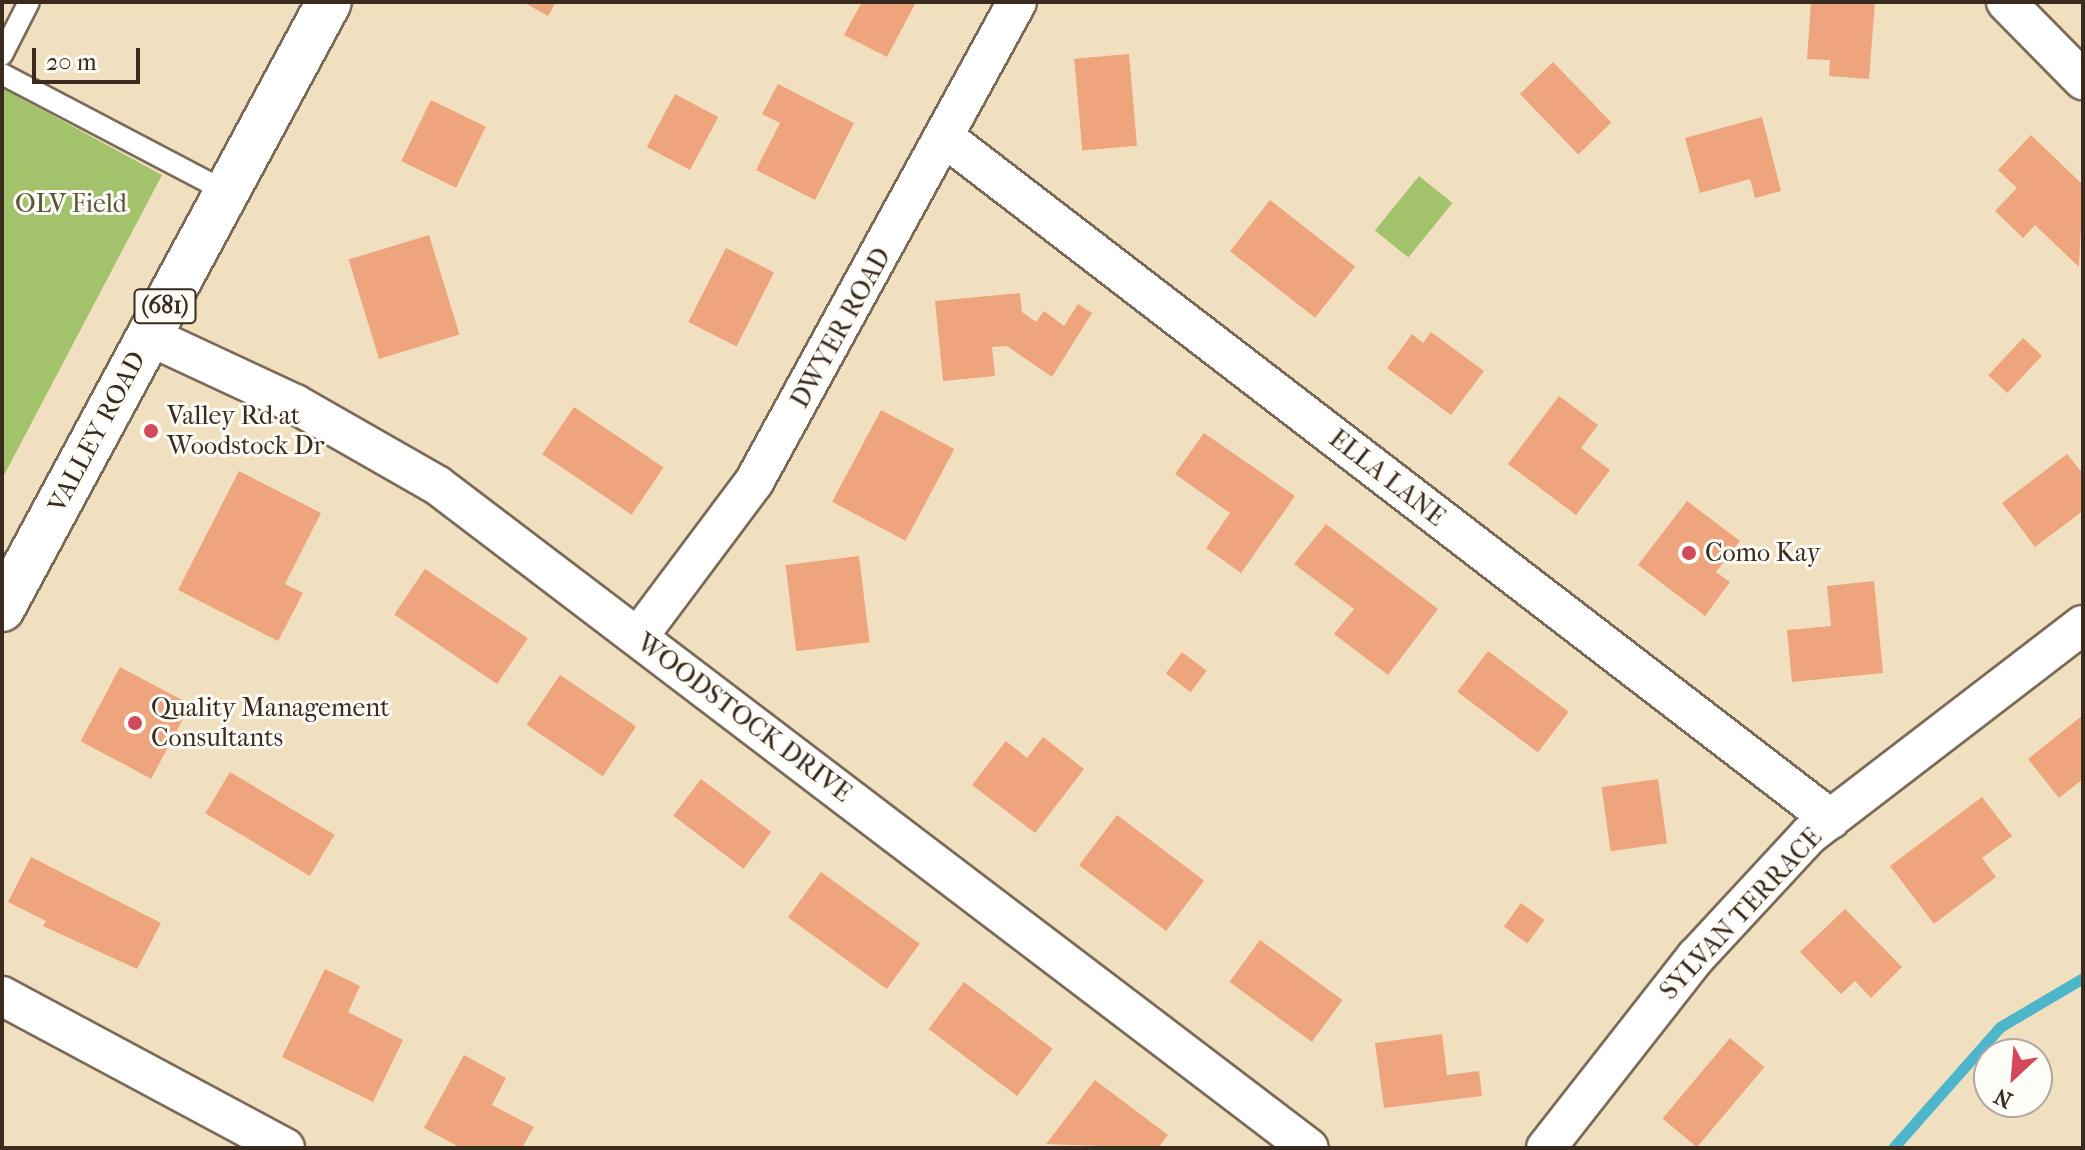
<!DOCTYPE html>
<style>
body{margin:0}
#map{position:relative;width:2085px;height:1150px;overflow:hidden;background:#f1e0c0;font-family:"IM FELL French Canon",serif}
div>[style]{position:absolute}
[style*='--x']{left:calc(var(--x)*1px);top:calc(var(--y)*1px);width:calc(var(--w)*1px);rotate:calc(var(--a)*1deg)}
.green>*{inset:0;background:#a2c26b;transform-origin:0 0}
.stream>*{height:11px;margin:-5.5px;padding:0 5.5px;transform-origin:5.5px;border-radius:5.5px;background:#4db6cb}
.building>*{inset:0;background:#eea47d;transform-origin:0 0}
.roads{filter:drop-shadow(2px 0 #7b6a57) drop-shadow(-2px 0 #7b6a57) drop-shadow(0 2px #7b6a57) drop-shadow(0 -2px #7b6a57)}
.service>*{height:20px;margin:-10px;padding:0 10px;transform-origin:10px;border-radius:10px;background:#fff}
.minor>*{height:38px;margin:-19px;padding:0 19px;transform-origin:19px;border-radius:19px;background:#fff}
.primary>*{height:44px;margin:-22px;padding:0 22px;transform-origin:22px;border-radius:22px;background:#fff}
.dots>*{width:22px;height:22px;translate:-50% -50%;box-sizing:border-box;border:4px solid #fdfcf7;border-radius:50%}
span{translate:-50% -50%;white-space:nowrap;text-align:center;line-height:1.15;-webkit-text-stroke:6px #fdfcf7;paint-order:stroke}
.shield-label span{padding:2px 6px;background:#fdfcf7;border:2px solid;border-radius:6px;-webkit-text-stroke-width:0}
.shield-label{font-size:24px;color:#3b2a1e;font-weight:700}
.park-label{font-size:26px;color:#5a5835}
.street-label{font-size:26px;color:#3b2a1e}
.poi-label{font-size:26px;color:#3b2a1e}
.left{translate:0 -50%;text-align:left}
.frame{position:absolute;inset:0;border:4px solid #3b2a1e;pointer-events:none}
.north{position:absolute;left:1973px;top:1038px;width:80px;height:80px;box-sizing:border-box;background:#fdfcf7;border:2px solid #afa8a0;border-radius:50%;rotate:206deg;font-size:22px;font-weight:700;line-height:32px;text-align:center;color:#3b2a1e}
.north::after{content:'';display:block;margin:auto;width:28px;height:36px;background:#d1495b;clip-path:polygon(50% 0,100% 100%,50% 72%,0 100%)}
.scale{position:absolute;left:32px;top:48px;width:108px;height:36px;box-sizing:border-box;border:4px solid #3b2a1e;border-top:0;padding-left:10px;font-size:24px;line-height:28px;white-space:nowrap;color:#3b2a1e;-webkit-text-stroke:6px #fdfcf7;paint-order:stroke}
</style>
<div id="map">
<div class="green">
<div style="clip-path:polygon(2px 88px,162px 175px,2px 479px)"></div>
<div style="left:1419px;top:176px;width:43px;height:70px;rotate:39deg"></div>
</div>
<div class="stream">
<div style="--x:1893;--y:1148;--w:162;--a:-48.5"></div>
<div style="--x:2000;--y:1027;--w:96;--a:-30.6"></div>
</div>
<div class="building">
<div style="clip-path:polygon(523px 2px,556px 2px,548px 16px)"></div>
<div style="clip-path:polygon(862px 2px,916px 2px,887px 57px,844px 35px)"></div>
<div style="clip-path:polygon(1811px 2px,1875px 2px,1869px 79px,1829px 76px,1830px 60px,1807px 59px)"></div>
<div style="left:1129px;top:54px;width:92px;height:55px;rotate:85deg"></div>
<div style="left:1553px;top:62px;width:84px;height:46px;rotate:46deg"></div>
<div style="clip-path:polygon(778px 84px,854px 123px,815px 200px,756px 170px,780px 123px,762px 114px)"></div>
<div style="left:675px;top:94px;width:49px;height:60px;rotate:28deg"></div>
<div style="left:431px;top:100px;width:61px;height:68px;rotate:26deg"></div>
<div style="clip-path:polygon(1762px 117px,1781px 191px,1755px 198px,1750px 179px,1700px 193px,1685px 138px)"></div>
<div style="clip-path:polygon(2031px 135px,2083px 185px,2079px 267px,2035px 225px,2023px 238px,1995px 211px,2017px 188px,1998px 170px)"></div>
<div style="left:1270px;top:200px;width:108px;height:65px;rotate:38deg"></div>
<div style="left:429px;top:235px;width:104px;height:84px;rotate:73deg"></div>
<div style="left:726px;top:248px;width:54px;height:83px;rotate:27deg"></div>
<div style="clip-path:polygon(1020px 293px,1022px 312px,1036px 322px,1044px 311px,1064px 326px,1078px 304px,1092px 313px,1052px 377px,1007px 346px,992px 347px,995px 376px,943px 381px,935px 301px)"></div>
<div style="clip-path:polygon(1431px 332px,1484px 371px,1451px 415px,1387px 368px,1412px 334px,1423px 343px)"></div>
<div style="left:2023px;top:338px;width:26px;height:51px;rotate:43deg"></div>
<div style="clip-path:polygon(1559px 396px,1598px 425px,1581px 448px,1610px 470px,1576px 515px,1508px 464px)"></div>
<div style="left:574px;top:407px;width:108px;height:57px;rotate:34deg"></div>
<div style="left:881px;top:410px;width:83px;height:104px;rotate:28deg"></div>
<div style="clip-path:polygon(1204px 433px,1295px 496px,1241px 573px,1206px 548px,1230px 513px,1175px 474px)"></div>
<div style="clip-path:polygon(2067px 454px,2083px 474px,2083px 511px,2035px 547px,2002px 503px)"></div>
<div style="clip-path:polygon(239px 471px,321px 513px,285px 584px,303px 593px,278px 641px,178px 590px)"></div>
<div style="clip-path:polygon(1687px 501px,1740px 541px,1716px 572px,1730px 582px,1705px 616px,1638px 565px)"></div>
<div style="clip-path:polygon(1326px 524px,1438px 609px,1388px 675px,1334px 634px,1354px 609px,1294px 564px)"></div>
<div style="left:859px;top:556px;width:87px;height:74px;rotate:83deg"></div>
<div style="left:425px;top:569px;width:124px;height:55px;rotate:34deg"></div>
<div style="clip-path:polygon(1874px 581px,1883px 673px,1792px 682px,1787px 630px,1831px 626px,1827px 586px)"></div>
<div style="left:1488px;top:651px;width:101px;height:51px;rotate:37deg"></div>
<div style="left:1182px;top:652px;width:31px;height:27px;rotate:37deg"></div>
<div style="left:120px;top:667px;width:80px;height:84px;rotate:28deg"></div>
<div style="left:560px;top:675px;width:92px;height:60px;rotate:34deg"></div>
<div style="clip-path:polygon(2083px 715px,2083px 779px,2059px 798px,2028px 759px)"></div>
<div style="clip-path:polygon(1043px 737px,1084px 769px,1035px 833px,972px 785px,1006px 741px,1027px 758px)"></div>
<div style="left:230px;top:772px;width:122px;height:48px;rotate:31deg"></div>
<div style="left:701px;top:779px;width:88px;height:46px;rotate:37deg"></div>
<div style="left:1658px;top:779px;width:65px;height:57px;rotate:82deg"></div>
<div style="clip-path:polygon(1982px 797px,2012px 836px,1982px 858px,1996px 877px,1934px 924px,1890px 866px)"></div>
<div style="left:1117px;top:815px;width:109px;height:63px;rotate:37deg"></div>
<div style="clip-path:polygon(31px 857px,161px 923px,137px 969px,43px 926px,46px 921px,8px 902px)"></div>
<div style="left:821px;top:872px;width:122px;height:56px;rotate:36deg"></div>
<div style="left:1521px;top:903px;width:29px;height:29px;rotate:36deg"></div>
<div style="clip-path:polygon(1845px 909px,1902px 967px,1871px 998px,1855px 981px,1841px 994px,1800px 952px)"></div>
<div style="left:1260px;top:940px;width:102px;height:52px;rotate:36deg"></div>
<div style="clip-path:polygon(325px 969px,360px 986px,348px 1012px,403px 1040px,373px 1102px,282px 1057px)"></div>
<div style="left:964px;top:982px;width:111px;height:59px;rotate:37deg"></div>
<div style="clip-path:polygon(1442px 1034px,1447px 1075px,1479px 1071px,1482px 1096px,1384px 1108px,1375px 1043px)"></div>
<div style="left:1730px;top:1038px;width:45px;height:105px;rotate:40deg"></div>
<div style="clip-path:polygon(464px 1055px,506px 1078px,492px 1105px,534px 1127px,522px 1148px,461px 1148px,424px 1128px)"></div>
<div style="clip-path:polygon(1095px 1080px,1168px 1135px,1158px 1148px,1046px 1144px)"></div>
</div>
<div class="roads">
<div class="service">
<div style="--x:2;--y:55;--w:59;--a:-63"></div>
<div style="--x:2;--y:74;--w:254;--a:27.7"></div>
</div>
<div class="minor">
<div style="--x:2006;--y:2;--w:110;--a:45.4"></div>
<div style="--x:944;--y:137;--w:1119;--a:37.56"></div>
<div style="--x:149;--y:336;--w:161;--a:25"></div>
<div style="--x:295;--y:404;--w:163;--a:29.7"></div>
<div style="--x:437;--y:485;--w:1095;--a:37.25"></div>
<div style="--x:638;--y:637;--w:194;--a:-53.2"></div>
<div style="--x:754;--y:482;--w:547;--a:-61.28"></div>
<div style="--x:2;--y:996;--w:321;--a:28.2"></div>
<div style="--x:1546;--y:1148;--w:243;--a:-51.9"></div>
<div style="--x:1696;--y:957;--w:166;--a:-47.2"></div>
<div style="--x:1809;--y:835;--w:345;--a:-37.5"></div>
</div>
<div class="primary">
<div style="--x:2;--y:609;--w:689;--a:-61.69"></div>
</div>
</div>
<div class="dots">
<div style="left:151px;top:431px;background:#d1495b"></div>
<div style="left:1689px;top:553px;background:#d1495b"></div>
<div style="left:135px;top:723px;background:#d1495b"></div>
</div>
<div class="shield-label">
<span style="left:165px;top:306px">(681)</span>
</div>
<div class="park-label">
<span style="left:71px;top:204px">OLV Field</span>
</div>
<div class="street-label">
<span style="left:841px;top:328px;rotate:-61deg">DWYER ROAD</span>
<span style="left:97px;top:432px;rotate:-62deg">VALLEY ROAD</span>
<span style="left:1387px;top:478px;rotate:38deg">ELLA LANE</span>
<span style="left:744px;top:718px;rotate:37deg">WOODSTOCK DRIVE</span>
<span style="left:1741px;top:914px;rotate:-47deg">SYLVAN TERRACE</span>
</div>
<div class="poi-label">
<span class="left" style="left:167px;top:431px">Valley Rd at<br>Woodstock Dr</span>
<span class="left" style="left:1705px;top:553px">Como Kay</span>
<span class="left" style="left:151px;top:723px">Quality Management<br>Consultants</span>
</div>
<div class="frame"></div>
<div class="north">N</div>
<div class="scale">20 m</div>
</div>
